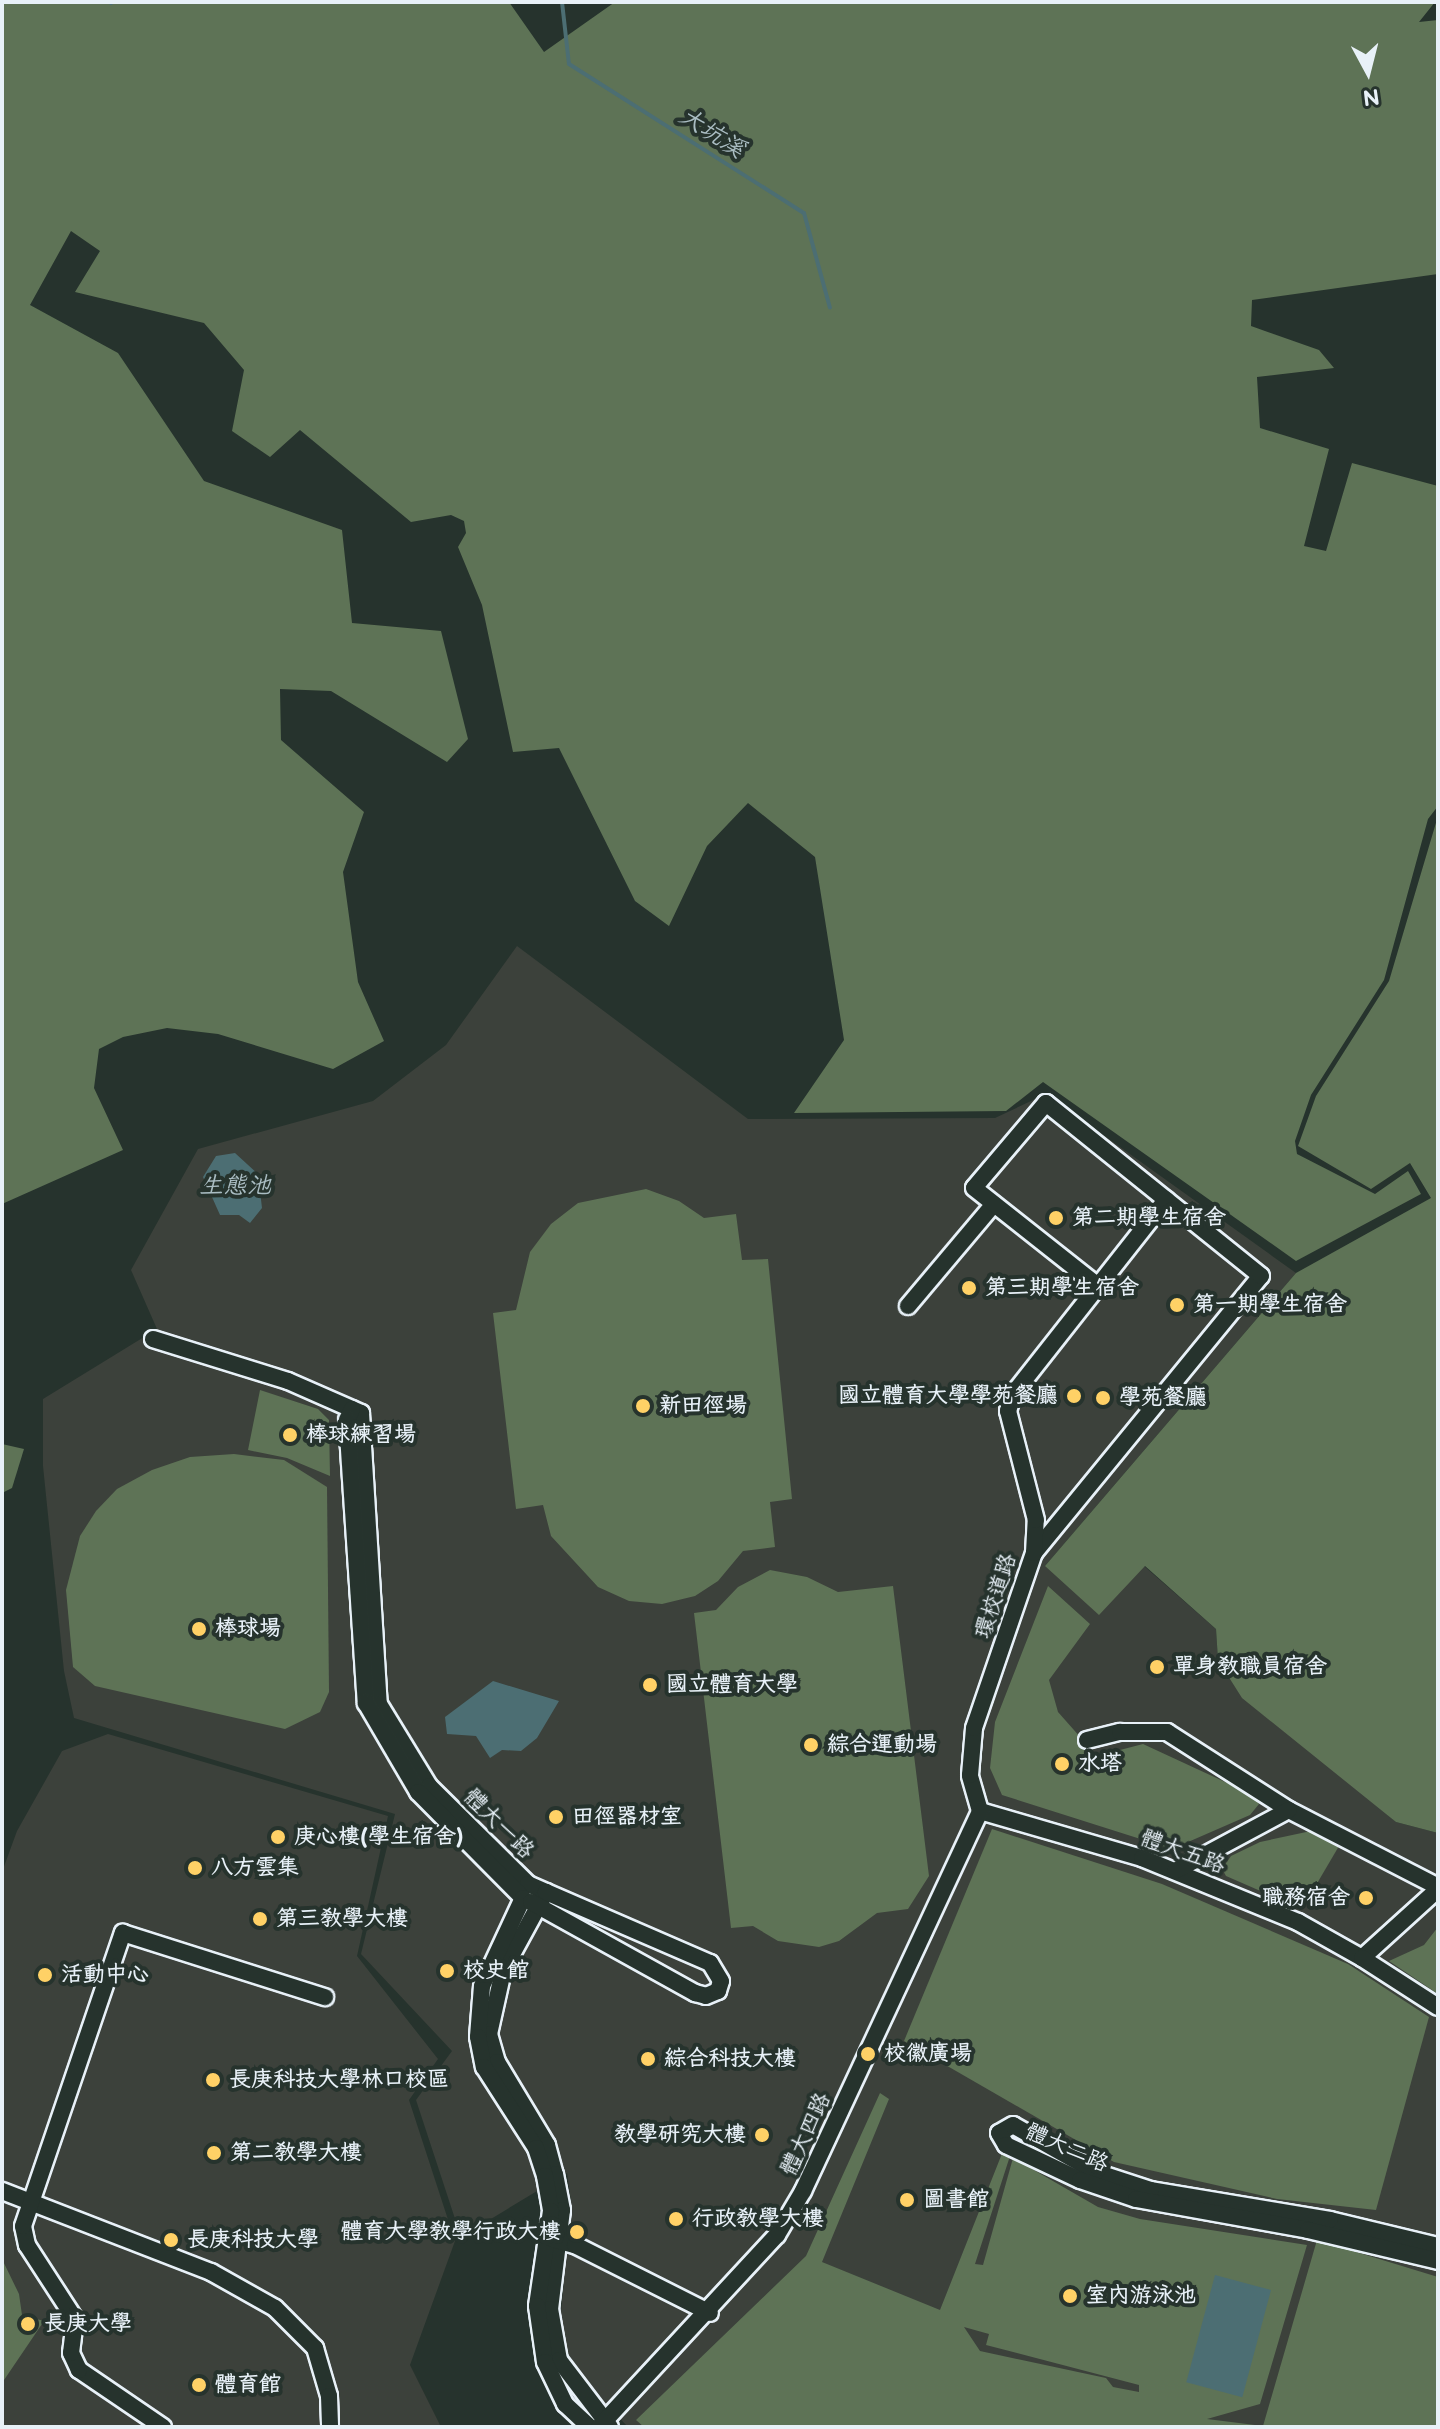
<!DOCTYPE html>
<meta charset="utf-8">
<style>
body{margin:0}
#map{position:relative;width:1440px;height:2429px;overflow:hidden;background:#26332d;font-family:"Balsamiq Sans","LXGW WenKai TC",sans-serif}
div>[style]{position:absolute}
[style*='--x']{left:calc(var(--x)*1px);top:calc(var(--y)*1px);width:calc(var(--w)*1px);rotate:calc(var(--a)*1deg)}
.built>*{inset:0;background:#3c413b}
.green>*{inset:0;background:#5e7356}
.water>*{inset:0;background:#4c6e73;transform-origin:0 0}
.stream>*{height:4px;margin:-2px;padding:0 2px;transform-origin:2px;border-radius:2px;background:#4c6e73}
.roads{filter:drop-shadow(2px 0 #e8f1f8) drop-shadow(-2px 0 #e8f1f8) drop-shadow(0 2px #e8f1f8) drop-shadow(0 -2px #e8f1f8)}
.minor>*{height:16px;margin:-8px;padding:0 8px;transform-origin:8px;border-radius:8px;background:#26332d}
.dots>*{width:22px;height:22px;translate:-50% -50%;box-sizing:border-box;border:4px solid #26332d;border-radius:50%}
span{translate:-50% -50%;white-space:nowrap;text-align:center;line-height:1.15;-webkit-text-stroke:8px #26332d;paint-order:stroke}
.poi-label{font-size:22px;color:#e8f1f8;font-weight:700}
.left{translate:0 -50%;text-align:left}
.right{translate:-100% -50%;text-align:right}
.street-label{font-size:22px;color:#e8f1f8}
.water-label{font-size:24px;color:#aabdc3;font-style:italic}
.frame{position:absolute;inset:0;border:4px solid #e8f1f8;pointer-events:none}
.north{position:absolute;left:1328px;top:32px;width:80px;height:80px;-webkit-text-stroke:6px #26332d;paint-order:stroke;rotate:173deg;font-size:22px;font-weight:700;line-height:32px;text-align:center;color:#e8f1f8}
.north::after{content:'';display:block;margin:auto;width:28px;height:36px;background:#e8f1f8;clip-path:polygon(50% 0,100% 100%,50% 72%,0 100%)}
</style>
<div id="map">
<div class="built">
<div style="clip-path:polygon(517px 946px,748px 1119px,995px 1118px,1046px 1094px,1296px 1273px,1045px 1566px,1144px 1566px,1216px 1629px,1218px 1660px,1396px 1822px,1438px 1833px,1438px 2427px,628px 2427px,565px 2361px,561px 2312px,571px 2202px,567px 2173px,461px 2237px,416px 2100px,452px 2051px,361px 1954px,395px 1814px,74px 1718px,64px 1671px,43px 1466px,43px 1399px,157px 1329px,131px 1270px,198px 1149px,373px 1101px,446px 1045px)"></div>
<div style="clip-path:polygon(108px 1734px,388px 1816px,357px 1956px,438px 2059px,409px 2100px,455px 2241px,410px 2365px,441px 2427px,2px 2427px,2px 1872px,17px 1831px,62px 1751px)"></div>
</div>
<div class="green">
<div style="clip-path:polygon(2px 2px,509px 2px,544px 52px,615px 2px,1435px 2px,1419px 22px,1438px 20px,1438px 274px,1252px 300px,1251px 326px,1319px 350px,1334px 368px,1257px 377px,1260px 428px,1329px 449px,1304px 546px,1326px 551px,1352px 463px,1438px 486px,1438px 806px,1428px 819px,1384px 980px,1311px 1095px,1295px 1141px,1297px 1154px,1375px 1194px,1408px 1171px,1421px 1194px,1296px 1261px,1043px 1082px,1006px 1111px,794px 1113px,844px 1040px,815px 857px,748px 803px,707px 846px,669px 926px,635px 901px,559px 748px,513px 752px,482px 605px,458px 547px,466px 533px,464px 521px,451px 515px,411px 522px,300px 430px,270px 457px,232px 431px,244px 370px,204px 323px,75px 292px,100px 251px,71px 231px,30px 305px,118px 353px,204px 481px,342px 530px,352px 623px,441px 631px,468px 739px,447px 762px,331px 691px,280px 689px,281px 740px,364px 812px,343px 872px,358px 982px,384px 1041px,333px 1069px,218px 1034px,167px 1028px,123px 1037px,99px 1049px,94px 1088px,123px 1150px,2px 1204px)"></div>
<div style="clip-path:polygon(1438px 816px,1438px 1833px,1396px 1822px,1242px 1698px,1218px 1660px,1216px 1629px,1145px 1566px,1099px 1615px,1045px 1566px,1296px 1273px,1431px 1198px,1410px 1163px,1371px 1189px,1298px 1146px,1316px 1096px,1389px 981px)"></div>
<div style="clip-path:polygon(646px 1189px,679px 1201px,704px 1218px,736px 1214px,742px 1260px,768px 1259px,792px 1499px,770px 1502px,775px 1547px,743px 1551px,718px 1581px,695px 1596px,662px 1604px,629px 1601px,598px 1587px,551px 1536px,543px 1505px,516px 1509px,493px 1313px,516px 1310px,530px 1252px,551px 1224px,578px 1203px)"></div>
<div style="clip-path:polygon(260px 1390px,318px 1409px,329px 1420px,330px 1476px,287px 1458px,248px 1450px)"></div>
<div style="clip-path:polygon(2px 1444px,24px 1449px,12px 1488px,2px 1493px)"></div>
<div style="clip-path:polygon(234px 1454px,284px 1460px,327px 1487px,329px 1692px,320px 1712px,285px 1729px,95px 1686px,73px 1667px,66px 1590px,80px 1536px,96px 1511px,117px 1489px,152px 1470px,190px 1457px)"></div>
<div style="clip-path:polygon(770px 1570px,807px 1577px,838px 1592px,893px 1586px,929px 1876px,908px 1909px,877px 1913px,839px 1941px,819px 1947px,778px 1941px,753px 1926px,731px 1928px,694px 1613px,716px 1610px,738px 1587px)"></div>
<div style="clip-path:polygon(1048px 1586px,1090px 1624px,1049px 1680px,1058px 1712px,1097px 1756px,1143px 1744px,1251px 1794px,1259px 1804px,1250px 1815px,1172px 1849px,1002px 1795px,990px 1768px,995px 1722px)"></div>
<div style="clip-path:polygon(992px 1829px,1162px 1884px,1348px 1964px,1429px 2017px,1376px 2210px,1277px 2199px,1114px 2162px,904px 2041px)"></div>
<div style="clip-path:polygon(1311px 1831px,1339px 1846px,1302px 1909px,1226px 1876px,1222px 1869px,1231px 1856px,1260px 1842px)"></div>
<div style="clip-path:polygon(1438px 1927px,1438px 1994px,1389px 1961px,1424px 1945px)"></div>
<div style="clip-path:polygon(evenodd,880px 2093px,889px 2099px,822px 2262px,940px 2310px,1003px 2151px,1010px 2156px,975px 2264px,983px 2265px,1013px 2158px,1098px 2207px,1140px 2219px,1307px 2245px,1260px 2404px,1207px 2419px,1263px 2426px,1317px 2240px,1438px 2277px,1438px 2427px,644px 2427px,636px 2420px,806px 2256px,880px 2093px,964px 2327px,989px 2334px,986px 2345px,1139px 2385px,1139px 2392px,1113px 2387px,1106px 2378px,980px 2351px,964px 2327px)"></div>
<div style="clip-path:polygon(2px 2259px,19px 2294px,22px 2315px,44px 2321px,2px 2383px)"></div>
</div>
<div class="water">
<div style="clip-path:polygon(235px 1153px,258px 1174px,262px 1208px,250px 1223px,239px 1215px,220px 1215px,203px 1177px,216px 1156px)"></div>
<div style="clip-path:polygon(493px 1681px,559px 1701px,537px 1738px,521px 1751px,502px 1750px,490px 1758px,476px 1736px,447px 1734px,445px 1717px)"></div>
<div style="left:1215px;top:2275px;width:58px;height:111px;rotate:15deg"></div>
</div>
<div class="stream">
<div style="--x:562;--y:2;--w:62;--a:83.6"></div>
<div style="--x:569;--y:64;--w:278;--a:32.4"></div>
<div style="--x:804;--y:213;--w:98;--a:74.7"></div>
<div style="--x:111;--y:3;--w:1;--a:-45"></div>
</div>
<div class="roads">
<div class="minor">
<div style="--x:908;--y:1306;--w:133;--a:-49.9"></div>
<div style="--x:153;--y:1339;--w:141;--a:17.3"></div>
<div style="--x:288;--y:1381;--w:80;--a:23.7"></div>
<div style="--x:361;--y:1413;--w:292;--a:86.5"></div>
<div style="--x:379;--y:1704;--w:96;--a:58.6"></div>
<div style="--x:429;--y:1786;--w:139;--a:44.7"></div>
<div style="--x:528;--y:1884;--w:20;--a:24"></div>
<div style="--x:546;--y:1892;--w:90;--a:118.6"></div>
<div style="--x:503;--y:1971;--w:65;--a:102.5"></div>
<div style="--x:489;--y:2034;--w:29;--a:74"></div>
<div style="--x:497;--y:2062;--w:97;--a:58.9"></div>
<div style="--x:547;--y:2145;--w:30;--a:75"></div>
<div style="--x:555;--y:2174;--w:37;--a:79"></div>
<div style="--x:562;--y:2210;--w:100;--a:96.9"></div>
<div style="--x:550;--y:2309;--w:52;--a:80"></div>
<div style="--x:559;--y:2360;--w:84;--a:52.7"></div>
<div style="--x:352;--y:1409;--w:12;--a:114"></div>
<div style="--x:347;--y:1420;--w:284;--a:86.2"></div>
<div style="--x:366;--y:1703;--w:103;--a:59.7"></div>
<div style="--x:418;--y:1792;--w:149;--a:45.3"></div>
<div style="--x:523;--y:1898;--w:97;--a:115"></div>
<div style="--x:482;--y:1986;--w:51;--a:94.5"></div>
<div style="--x:478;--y:2037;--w:31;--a:79"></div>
<div style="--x:484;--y:2067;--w:96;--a:57.3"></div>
<div style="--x:536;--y:2148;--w:29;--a:72"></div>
<div style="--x:545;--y:2176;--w:36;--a:80"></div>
<div style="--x:551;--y:2211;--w:96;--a:98.4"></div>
<div style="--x:537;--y:2306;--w:57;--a:81.9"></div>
<div style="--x:545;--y:2362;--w:47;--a:64.5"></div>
<div style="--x:565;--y:2404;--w:34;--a:43"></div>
<div style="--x:1034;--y:1553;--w:358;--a:-50.7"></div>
<div style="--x:1261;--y:1276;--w:276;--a:-141.2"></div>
<div style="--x:1046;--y:1103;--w:111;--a:130.3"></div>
<div style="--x:974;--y:1188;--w:158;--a:38.3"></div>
<div style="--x:1087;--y:1740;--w:34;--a:-14"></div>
<div style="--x:1120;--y:1732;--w:47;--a:0"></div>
<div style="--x:1167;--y:1732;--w:145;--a:32.6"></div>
<div style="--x:1289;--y:1810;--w:168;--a:27.3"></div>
<div style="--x:980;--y:1811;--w:37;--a:-106"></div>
<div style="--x:970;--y:1775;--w:47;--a:-85.1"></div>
<div style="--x:974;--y:1728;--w:185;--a:-71.1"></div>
<div style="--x:1034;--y:1553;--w:33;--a:-87"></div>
<div style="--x:1036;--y:1520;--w:113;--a:-104.4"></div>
<div style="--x:1008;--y:1411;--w:19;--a:-72"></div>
<div style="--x:1014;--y:1393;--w:246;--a:-51.8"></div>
<div style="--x:980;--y:1811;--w:169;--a:16.2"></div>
<div style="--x:1142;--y:1858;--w:169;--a:22.3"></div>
<div style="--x:1298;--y:1922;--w:73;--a:29.4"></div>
<div style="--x:1362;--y:1958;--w:103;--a:-42.2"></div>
<div style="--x:1175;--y:1871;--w:129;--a:-28.2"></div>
<div style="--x:531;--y:1902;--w:188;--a:29"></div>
<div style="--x:695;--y:1993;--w:11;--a:15"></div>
<div style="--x:706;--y:1996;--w:13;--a:-23"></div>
<div style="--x:718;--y:1991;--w:10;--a:-73"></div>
<div style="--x:721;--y:1981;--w:21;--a:-121"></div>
<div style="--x:710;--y:1963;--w:179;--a:-156.6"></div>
<div style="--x:1362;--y:1958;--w:90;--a:32.8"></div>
<div style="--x:2;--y:2191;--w:224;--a:21.2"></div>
<div style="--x:211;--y:2272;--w:73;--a:29.4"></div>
<div style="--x:275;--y:2308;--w:57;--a:45"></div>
<div style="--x:315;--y:2348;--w:50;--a:73.7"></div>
<div style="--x:329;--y:2396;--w:31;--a:88"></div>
<div style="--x:552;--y:2239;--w:24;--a:15"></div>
<div style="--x:575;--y:2245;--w:151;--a:26.7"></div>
<div style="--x:1438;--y:2246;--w:111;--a:-166.5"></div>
<div style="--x:1330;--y:2220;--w:181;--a:-170.5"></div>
<div style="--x:1151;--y:2190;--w:58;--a:-161.9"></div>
<div style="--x:1096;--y:2172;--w:95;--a:-150.5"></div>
<div style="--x:1013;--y:2125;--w:16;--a:150"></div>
<div style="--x:999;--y:2133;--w:14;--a:60"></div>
<div style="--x:1006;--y:2145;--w:82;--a:25.3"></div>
<div style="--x:1080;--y:2180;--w:59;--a:18.7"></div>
<div style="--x:1136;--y:2199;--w:175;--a:10.2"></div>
<div style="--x:1308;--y:2230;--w:134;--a:13.4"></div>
<div style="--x:163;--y:2427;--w:102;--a:-145.8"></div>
<div style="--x:79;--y:2370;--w:19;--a:-115"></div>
<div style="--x:71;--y:2353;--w:34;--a:-83"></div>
<div style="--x:75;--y:2319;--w:88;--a:-123"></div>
<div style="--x:27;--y:2245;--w:19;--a:-102"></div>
<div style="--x:23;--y:2226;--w:310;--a:-71.2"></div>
<div style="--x:123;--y:1933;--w:212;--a:17.6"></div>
<div style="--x:599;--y:2427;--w:262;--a:-47.2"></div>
<div style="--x:777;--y:2235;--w:51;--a:-59.4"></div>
<div style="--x:803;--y:2191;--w:419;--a:-65"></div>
</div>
</div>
<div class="dots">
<div style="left:1056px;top:1218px;background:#ffd166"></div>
<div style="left:969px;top:1288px;background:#ffd166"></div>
<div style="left:1177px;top:1305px;background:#ffd166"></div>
<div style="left:1074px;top:1396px;background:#ffd166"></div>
<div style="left:1103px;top:1398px;background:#ffd166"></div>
<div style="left:643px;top:1406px;background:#ffd166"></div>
<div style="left:290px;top:1435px;background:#ffd166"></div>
<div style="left:199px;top:1629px;background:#ffd166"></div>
<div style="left:1157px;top:1667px;background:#ffd166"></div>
<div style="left:650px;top:1685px;background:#ffd166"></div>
<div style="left:811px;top:1745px;background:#ffd166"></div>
<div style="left:1062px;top:1764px;background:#ffd166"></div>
<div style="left:556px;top:1817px;background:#ffd166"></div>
<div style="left:278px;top:1837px;background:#ffd166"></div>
<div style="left:195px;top:1868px;background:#ffd166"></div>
<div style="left:1366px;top:1898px;background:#ffd166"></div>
<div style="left:260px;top:1919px;background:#ffd166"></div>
<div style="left:447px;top:1971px;background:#ffd166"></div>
<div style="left:45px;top:1975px;background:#ffd166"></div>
<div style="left:868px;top:2054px;background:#ffd166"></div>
<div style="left:648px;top:2059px;background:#ffd166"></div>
<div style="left:213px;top:2080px;background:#ffd166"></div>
<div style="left:762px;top:2135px;background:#ffd166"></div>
<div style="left:214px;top:2153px;background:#ffd166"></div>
<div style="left:907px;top:2200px;background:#ffd166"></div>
<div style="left:676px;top:2219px;background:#ffd166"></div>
<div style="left:577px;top:2232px;background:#ffd166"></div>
<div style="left:171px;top:2240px;background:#ffd166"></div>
<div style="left:1070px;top:2296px;background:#ffd166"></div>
<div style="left:28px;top:2324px;background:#ffd166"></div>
<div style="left:199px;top:2385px;background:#ffd166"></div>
</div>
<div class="poi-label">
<span class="left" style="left:1072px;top:1218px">第二期學生宿舍</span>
<span class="left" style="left:985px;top:1288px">第三期學生宿舍</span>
<span class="left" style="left:1193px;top:1305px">第一期學生宿舍</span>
<span class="right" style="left:1058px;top:1396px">國立體育大學學苑餐廳</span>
<span class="left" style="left:1119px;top:1398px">學苑餐廳</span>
<span class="left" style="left:659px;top:1406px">新田徑場</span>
<span class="left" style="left:306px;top:1435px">棒球練習場</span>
<span class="left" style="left:215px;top:1629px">棒球場</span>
<span class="left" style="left:1173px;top:1667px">單身教職員宿舍</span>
<span class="left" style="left:666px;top:1685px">國立體育大學</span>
<span class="left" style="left:827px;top:1745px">綜合運動場</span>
<span class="left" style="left:1078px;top:1764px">水塔</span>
<span class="left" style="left:572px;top:1817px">田徑器材室</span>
<span class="left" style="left:294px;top:1837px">庚心樓(學生宿舍)</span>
<span class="left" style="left:211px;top:1868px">八方雲集</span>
<span class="right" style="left:1350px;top:1898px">職務宿舍</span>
<span class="left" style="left:276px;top:1919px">第三教學大樓</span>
<span class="left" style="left:463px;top:1971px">校史館</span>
<span class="left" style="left:61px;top:1975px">活動中心</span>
<span class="left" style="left:884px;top:2054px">校徽廣場</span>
<span class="left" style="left:664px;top:2059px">綜合科技大樓</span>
<span class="left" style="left:229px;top:2080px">長庚科技大學林口校區</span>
<span class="right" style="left:746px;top:2135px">教學研究大樓</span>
<span class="left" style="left:230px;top:2153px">第二教學大樓</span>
<span class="left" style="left:923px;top:2200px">圖書館</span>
<span class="left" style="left:692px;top:2219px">行政教學大樓</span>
<span class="right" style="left:561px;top:2232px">體育大學教學行政大樓</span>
<span class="left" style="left:187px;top:2240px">長庚科技大學</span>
<span class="left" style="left:1086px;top:2296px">室內游泳池</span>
<span class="left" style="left:44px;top:2324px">長庚大學</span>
<span class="left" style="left:215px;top:2385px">體育館</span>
</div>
<div class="street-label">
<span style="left:996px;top:1596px;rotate:-72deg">環校道路</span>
<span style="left:499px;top:1824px;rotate:45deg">體大一路</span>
<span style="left:1183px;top:1852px;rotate:20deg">體大五路</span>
<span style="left:806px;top:2134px;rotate:-65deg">體大四路</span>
<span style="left:1067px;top:2148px;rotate:24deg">體大二路</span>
</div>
<div class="water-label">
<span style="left:712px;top:133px;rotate:32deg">大坑溪</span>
<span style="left:235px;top:1186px">生態池</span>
</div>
<div class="frame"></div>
<div class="north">N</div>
</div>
